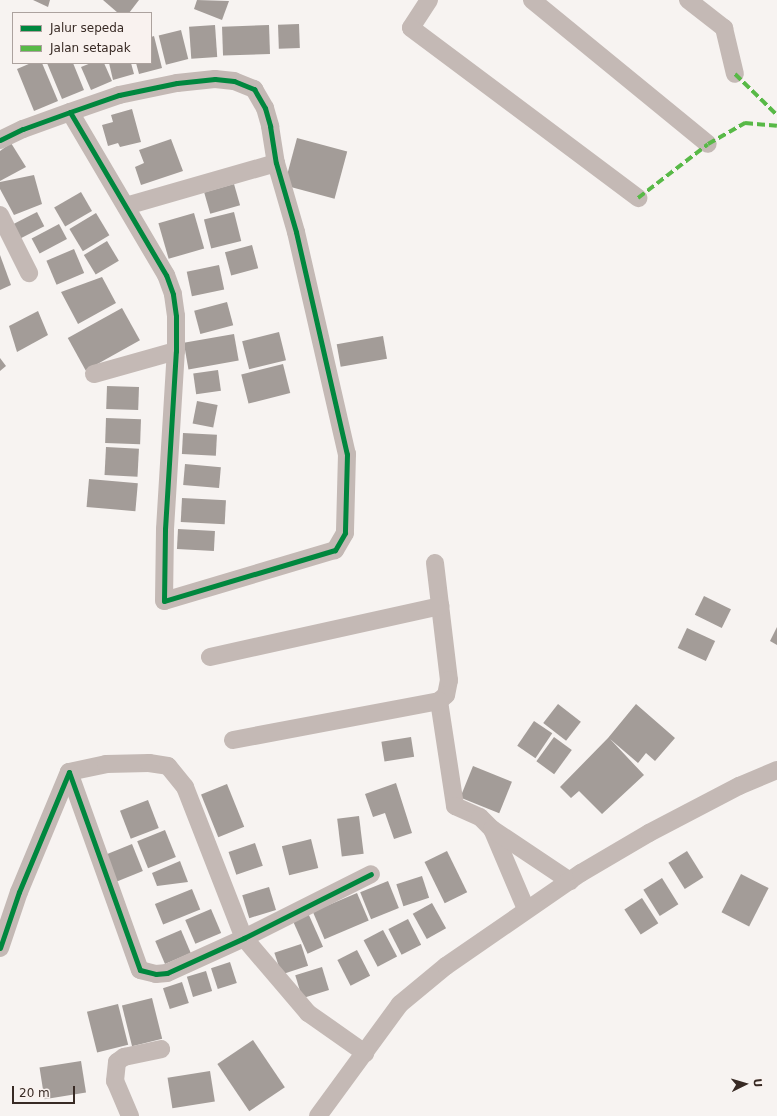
<!DOCTYPE html>
<style>
body{margin:0}
#map{position:relative;width:777px;height:1116px;overflow:hidden;background:#f7f3f1;font-family:"DejaVu Sans",sans-serif}
div>[style]{position:absolute}
[style*='--x']{left:calc(var(--x)*1px);top:calc(var(--y)*1px);width:calc(var(--w)*1px);rotate:calc(var(--a)*1deg)}
.building>*{inset:0;background:#a39c98;transform-origin:0 0}
.street>*{height:18px;margin:-9px;padding:0 9px;transform-origin:9px;border-radius:9px;background:#c4b9b5}
.quiet>*{height:4px;margin-top:-2px;transform-origin:0;background:repeating-linear-gradient(90deg,#58b947 0 8px,transparent 0 12px)}
.cycleway>*{height:5px;margin:-2.5px;padding:0 2.5px;transform-origin:2.5px;border-radius:2.5px;background:#00873e}
span{translate:-50% -50%;white-space:nowrap;text-align:center;line-height:1.15;-webkit-text-stroke:4px #f9f2ef;paint-order:stroke}
.legend{position:absolute;left:12px;top:12px;width:140px;height:52px;box-sizing:border-box;background:#f9f2ef;border:1px solid #aca29e;margin:0;padding:5px 7px;list-style:none;font-size:12px;color:#382a24}
.legend li{display:flex;align-items:center;gap:8px;height:20px}
.legend b{width:20px;border:1px solid #aca29e}
.north{position:absolute;left:725px;top:1064px;width:40px;height:40px;-webkit-text-stroke:3px #f9f2ef;paint-order:stroke;rotate:85deg;font-size:11px;font-weight:700;line-height:16px;text-align:center;color:#382a24}
.north::after{content:'';display:block;margin:auto;width:14px;height:18px;background:#382a24;clip-path:polygon(50% 0,100% 100%,50% 72%,0 100%)}
.scale{position:absolute;left:12px;top:1086px;width:63px;height:18px;box-sizing:border-box;border:2px solid #382a24;border-top:0;padding-left:5px;font-size:12px;line-height:14px;white-space:nowrap;color:#382a24;-webkit-text-stroke:3px #f9f2ef;paint-order:stroke}
</style>
<div id="map">
<div class="building">
<div style="clip-path:polygon(33px 0,50px 0,48px 7px)"></div>
<div style="clip-path:polygon(103px 0,139px 0,129px 13px,118px 13px)"></div>
<div style="clip-path:polygon(197px 0,229px 1px,222px 20px,194px 9px)"></div>
<div style="left:299px;top:24px;width:24px;height:21px;rotate:88deg"></div>
<div style="left:215px;top:25px;width:32px;height:26px;rotate:86deg"></div>
<div style="left:269px;top:25px;width:29px;height:47px;rotate:88deg"></div>
<div style="left:181px;top:30px;width:30px;height:23px;rotate:76deg"></div>
<div style="clip-path:polygon(154px 36px,162px 68px,139px 74px,136px 63px,151px 63px,151px 37px)"></div>
<div style="clip-path:polygon(31px 63px,42px 63px,58px 101px,34px 111px,17px 69px)"></div>
<div style="clip-path:polygon(47px 63px,73px 63px,84px 90px,62px 99px)"></div>
<div style="clip-path:polygon(91px 63px,104px 63px,112px 81px,91px 90px,81px 67px)"></div>
<div style="clip-path:polygon(109px 63px,131px 63px,134px 74px,113px 80px)"></div>
<div style="clip-path:polygon(132px 109px,141px 142px,120px 147px,118px 143px,108px 146px,102px 125px,113px 122px,111px 115px)"></div>
<div style="left:297px;top:138px;width:52px;height:49px;rotate:15deg"></div>
<div style="clip-path:polygon(171px 139px,183px 171px,141px 185px,135px 167px,144px 163px,139px 150px)"></div>
<div style="clip-path:polygon(11px 143px,26px 167px,0 181px,0 151px)"></div>
<div style="clip-path:polygon(34px 175px,42px 204px,14px 215px,0 189px,0 182px)"></div>
<div style="left:234px;top:184px;width:22px;height:31px;rotate:74deg"></div>
<div style="left:81px;top:192px;width:22px;height:31px;rotate:60deg"></div>
<div style="left:37px;top:212px;width:16px;height:28px;rotate:63deg"></div>
<div style="left:234px;top:212px;width:30px;height:31px;rotate:76deg"></div>
<div style="left:96px;top:213px;width:26px;height:31px;rotate:59deg"></div>
<div style="left:194px;top:213px;width:37px;height:37px;rotate:74deg"></div>
<div style="left:59px;top:224px;width:17px;height:31px;rotate:62deg"></div>
<div style="left:107px;top:241px;width:23px;height:27px;rotate:59deg"></div>
<div style="left:252px;top:245px;width:24px;height:28px;rotate:75deg"></div>
<div style="left:74px;top:249px;width:26px;height:30px;rotate:67deg"></div>
<div style="clip-path:polygon(0 255px,11px 285px,0 290px)"></div>
<div style="left:219px;top:265px;width:25px;height:33px;rotate:78deg"></div>
<div style="clip-path:polygon(102px 277px,116px 303px,78px 324px,61px 292px)"></div>
<div style="left:227px;top:302px;width:24px;height:34px;rotate:75deg"></div>
<div style="left:122px;top:308px;width:37px;height:62px;rotate:61deg"></div>
<div style="clip-path:polygon(38px 311px,48px 335px,17px 352px,9px 326px)"></div>
<div style="left:279px;top:332px;width:29px;height:38px;rotate:76deg"></div>
<div style="left:234px;top:334px;width:27px;height:51px;rotate:80deg"></div>
<div style="left:383px;top:336px;width:23px;height:47px;rotate:80deg"></div>
<div style="clip-path:polygon(0 358px,6px 366px,0 371px)"></div>
<div style="left:283px;top:364px;width:30px;height:43px;rotate:76deg"></div>
<div style="left:218px;top:370px;width:21px;height:25px;rotate:82deg"></div>
<div style="left:107px;top:386px;width:32px;height:23px;rotate:2deg"></div>
<div style="left:197px;top:401px;width:21px;height:23px;rotate:11deg"></div>
<div style="left:106px;top:418px;width:35px;height:25px;rotate:2deg"></div>
<div style="left:183px;top:433px;width:34px;height:21px;rotate:3deg"></div>
<div style="left:106px;top:447px;width:33px;height:28px;rotate:3deg"></div>
<div style="left:185px;top:464px;width:36px;height:21px;rotate:5deg"></div>
<div style="left:89px;top:479px;width:49px;height:28px;rotate:5deg"></div>
<div style="left:182px;top:498px;width:44px;height:24px;rotate:3deg"></div>
<div style="left:178px;top:529px;width:37px;height:20px;rotate:3deg"></div>
<div style="left:704px;top:596px;width:30px;height:21px;rotate:26deg"></div>
<div style="clip-path:polygon(777px 627px,777px 645px,770px 641px)"></div>
<div style="left:687px;top:628px;width:31px;height:22px;rotate:25deg"></div>
<div style="left:558px;top:704px;width:29px;height:24px;rotate:38deg"></div>
<div style="clip-path:polygon(636px 704px,675px 738px,655px 761px,646px 753px,638px 763px,610px 739px,644px 775px,602px 814px,579px 791px,571px 798px,560px 787px,608px 738px)"></div>
<div style="left:534px;top:721px;width:22px;height:30px;rotate:34deg"></div>
<div style="left:411px;top:737px;width:20px;height:30px;rotate:81deg"></div>
<div style="left:554px;top:737px;width:22px;height:30px;rotate:36deg"></div>
<div style="left:473px;top:766px;width:42px;height:34px;rotate:22deg"></div>
<div style="clip-path:polygon(396px 783px,412px 833px,394px 839px,385px 813px,373px 817px,365px 794px)"></div>
<div style="left:227px;top:784px;width:46px;height:28px;rotate:68deg"></div>
<div style="left:148px;top:800px;width:30px;height:30px;rotate:69deg"></div>
<div style="left:359px;top:816px;width:38px;height:22px;rotate:83deg"></div>
<div style="left:165px;top:830px;width:29px;height:30px;rotate:68deg"></div>
<div style="left:311px;top:839px;width:30px;height:30px;rotate:76deg"></div>
<div style="left:255px;top:843px;width:24px;height:28px;rotate:71deg"></div>
<div style="left:132px;top:844px;width:29px;height:30px;rotate:68deg"></div>
<div style="left:447px;top:851px;width:46px;height:25px;rotate:64deg"></div>
<div style="left:687px;top:851px;width:31px;height:22px;rotate:58deg"></div>
<div style="clip-path:polygon(180px 861px,188px 882px,157px 886px,152px 873px)"></div>
<div style="left:741px;top:874px;width:31px;height:43px;rotate:27deg"></div>
<div style="left:422px;top:876px;width:23px;height:27px;rotate:72deg"></div>
<div style="left:662px;top:878px;width:31px;height:22px;rotate:58deg"></div>
<div style="left:388px;top:881px;width:29px;height:30px;rotate:68deg"></div>
<div style="left:269px;top:887px;width:24px;height:28px;rotate:73deg"></div>
<div style="left:192px;top:889px;width:22px;height:40px;rotate:68deg"></div>
<div style="left:357px;top:893px;width:30px;height:48px;rotate:67deg"></div>
<div style="left:642px;top:898px;width:30px;height:21px;rotate:57deg"></div>
<div style="left:432px;top:903px;width:29px;height:22px;rotate:61deg"></div>
<div style="left:211px;top:909px;width:26px;height:28px;rotate:67deg"></div>
<div style="left:308px;top:913px;width:37px;height:17px;rotate:66deg"></div>
<div style="left:408px;top:919px;width:29px;height:22px;rotate:63deg"></div>
<div style="left:181px;top:930px;width:25px;height:28px;rotate:67deg"></div>
<div style="left:383px;top:930px;width:30px;height:22px;rotate:62deg"></div>
<div style="left:301px;top:944px;width:23px;height:28px;rotate:72deg"></div>
<div style="left:357px;top:950px;width:29px;height:22px;rotate:63deg"></div>
<div style="left:230px;top:962px;width:22px;height:20px;rotate:72deg"></div>
<div style="left:322px;top:967px;width:24px;height:28px;rotate:73deg"></div>
<div style="left:206px;top:971px;width:21px;height:20px;rotate:73deg"></div>
<div style="left:182px;top:982px;width:22px;height:20px;rotate:72deg"></div>
<div style="left:152px;top:998px;width:42px;height:31px;rotate:76deg"></div>
<div style="left:118px;top:1004px;width:42px;height:32px;rotate:76deg"></div>
<div style="left:253px;top:1040px;width:57px;height:43px;rotate:56deg"></div>
<div style="left:81px;top:1061px;width:32px;height:42px;rotate:81deg"></div>
<div style="left:210px;top:1071px;width:31px;height:43px;rotate:81deg"></div>
</div>
<div class="street">
<div style="--x:429;--y:0;--w:33;--a:123"></div>
<div style="--x:411;--y:28;--w:284;--a:36.8"></div>
<div style="--x:532;--y:0;--w:227;--a:39.3"></div>
<div style="--x:688;--y:0;--w:46;--a:37.9"></div>
<div style="--x:724;--y:28;--w:47;--a:76.6"></div>
<div style="--x:0;--y:140;--w:25;--a:-26"></div>
<div style="--x:23;--y:129;--w:50;--a:-19.9"></div>
<div style="--x:70;--y:112;--w:52;--a:-19.1"></div>
<div style="--x:119;--y:95;--w:59;--a:-11.7"></div>
<div style="--x:177;--y:83;--w:38;--a:-6"></div>
<div style="--x:215;--y:79;--w:19;--a:6"></div>
<div style="--x:234;--y:81;--w:22;--a:22"></div>
<div style="--x:254;--y:89;--w:22;--a:60"></div>
<div style="--x:265;--y:108;--w:19;--a:74"></div>
<div style="--x:270;--y:126;--w:37;--a:81"></div>
<div style="--x:276;--y:163;--w:72;--a:73.8"></div>
<div style="--x:296;--y:232;--w:228;--a:77.1"></div>
<div style="--x:347;--y:454;--w:79;--a:91.5"></div>
<div style="--x:345;--y:533;--w:20;--a:120"></div>
<div style="--x:335;--y:550;--w:178;--a:163.4"></div>
<div style="--x:164;--y:601;--w:72;--a:-89.2"></div>
<div style="--x:165;--y:529;--w:178;--a:-86.5"></div>
<div style="--x:176;--y:351;--w:35;--a:-90"></div>
<div style="--x:176;--y:316;--w:22;--a:-98"></div>
<div style="--x:173;--y:294;--w:20;--a:-110"></div>
<div style="--x:166;--y:275;--w:189;--a:-120.5"></div>
<div style="--x:126;--y:206;--w:156;--a:-16"></div>
<div style="--x:0;--y:215;--w:65;--a:63.4"></div>
<div style="--x:94;--y:374;--w:85;--a:-15.7"></div>
<div style="--x:435;--y:563;--w:118;--a:83.2"></div>
<div style="--x:449;--y:680;--w:15;--a:101"></div>
<div style="--x:446;--y:695;--w:9;--a:139"></div>
<div style="--x:439;--y:701;--w:106;--a:81.3"></div>
<div style="--x:455;--y:806;--w:27;--a:24"></div>
<div style="--x:480;--y:817;--w:17;--a:45"></div>
<div style="--x:492;--y:829;--w:87;--a:67"></div>
<div style="--x:210;--y:657;--w:236;--a:-12.5"></div>
<div style="--x:233;--y:740;--w:210;--a:-10.7"></div>
<div style="--x:69;--y:772;--w:38;--a:-12"></div>
<div style="--x:106;--y:764;--w:43;--a:-1.3"></div>
<div style="--x:149;--y:763;--w:19;--a:9"></div>
<div style="--x:168;--y:766;--w:27;--a:51"></div>
<div style="--x:185;--y:787;--w:162;--a:68.7"></div>
<div style="--x:244;--y:938;--w:99;--a:49.5"></div>
<div style="--x:308;--y:1013;--w:70;--a:35.1"></div>
<div style="--x:492;--y:829;--w:94;--a:33.7"></div>
<div style="--x:0;--y:948;--w:59;--a:-71.3"></div>
<div style="--x:19;--y:892;--w:130;--a:-67.4"></div>
<div style="--x:69;--y:772;--w:210;--a:70.3"></div>
<div style="--x:140;--y:970;--w:16;--a:14"></div>
<div style="--x:156;--y:974;--w:11;--a:-5"></div>
<div style="--x:167;--y:973;--w:85;--a:-24.4"></div>
<div style="--x:244;--y:938;--w:142;--a:-26.7"></div>
<div style="--x:130;--y:1116;--w:38;--a:-113"></div>
<div style="--x:115;--y:1081;--w:19;--a:-84"></div>
<div style="--x:117;--y:1062;--w:9;--a:-36"></div>
<div style="--x:124;--y:1057;--w:38;--a:-12"></div>
<div style="--x:318;--y:1116;--w:139;--a:-53.8"></div>
<div style="--x:400;--y:1004;--w:60;--a:-39.6"></div>
<div style="--x:446;--y:966;--w:164;--a:-34.6"></div>
<div style="--x:581;--y:873;--w:79;--a:-30.5"></div>
<div style="--x:649;--y:833;--w:102;--a:-27.6"></div>
<div style="--x:739;--y:786;--w:41;--a:-22.8"></div>
</div>
<div class="quiet">
<div style="--x:735;--y:74;--w:59;--a:44.3"></div>
<div style="--x:638;--y:198;--w:88;--a:-37.6"></div>
<div style="--x:708;--y:144;--w:43;--a:-29.6"></div>
<div style="--x:745;--y:123;--w:32;--a:5"></div>
</div>
<div class="cycleway">
<div style="--x:0;--y:140;--w:25;--a:-26"></div>
<div style="--x:23;--y:129;--w:50;--a:-19.9"></div>
<div style="--x:70;--y:112;--w:52;--a:-19.1"></div>
<div style="--x:119;--y:95;--w:59;--a:-11.7"></div>
<div style="--x:177;--y:83;--w:38;--a:-6"></div>
<div style="--x:215;--y:79;--w:19;--a:6"></div>
<div style="--x:234;--y:81;--w:22;--a:22"></div>
<div style="--x:254;--y:89;--w:22;--a:60"></div>
<div style="--x:265;--y:108;--w:19;--a:74"></div>
<div style="--x:270;--y:126;--w:37;--a:81"></div>
<div style="--x:276;--y:163;--w:72;--a:73.8"></div>
<div style="--x:296;--y:232;--w:228;--a:77.1"></div>
<div style="--x:347;--y:454;--w:79;--a:91.5"></div>
<div style="--x:345;--y:533;--w:20;--a:120"></div>
<div style="--x:335;--y:550;--w:178;--a:163.4"></div>
<div style="--x:164;--y:601;--w:72;--a:-89.2"></div>
<div style="--x:165;--y:529;--w:178;--a:-86.5"></div>
<div style="--x:176;--y:351;--w:35;--a:-90"></div>
<div style="--x:176;--y:316;--w:22;--a:-98"></div>
<div style="--x:173;--y:294;--w:20;--a:-110"></div>
<div style="--x:166;--y:275;--w:189;--a:-120.5"></div>
<div style="--x:0;--y:948;--w:59;--a:-71.3"></div>
<div style="--x:19;--y:892;--w:130;--a:-67.4"></div>
<div style="--x:69;--y:772;--w:210;--a:70.3"></div>
<div style="--x:140;--y:970;--w:16;--a:14"></div>
<div style="--x:156;--y:974;--w:11;--a:-5"></div>
<div style="--x:167;--y:973;--w:85;--a:-24.4"></div>
<div style="--x:244;--y:938;--w:142;--a:-26.7"></div>
</div>
<ul class="legend">
<li><b style="height:5px;background:#00873e"></b>Jalur sepeda</li>
<li><b style="height:5px;background:#58b947"></b>Jalan setapak</li>
</ul>
<div class="north">U</div>
<div class="scale">20 m</div>
</div>
